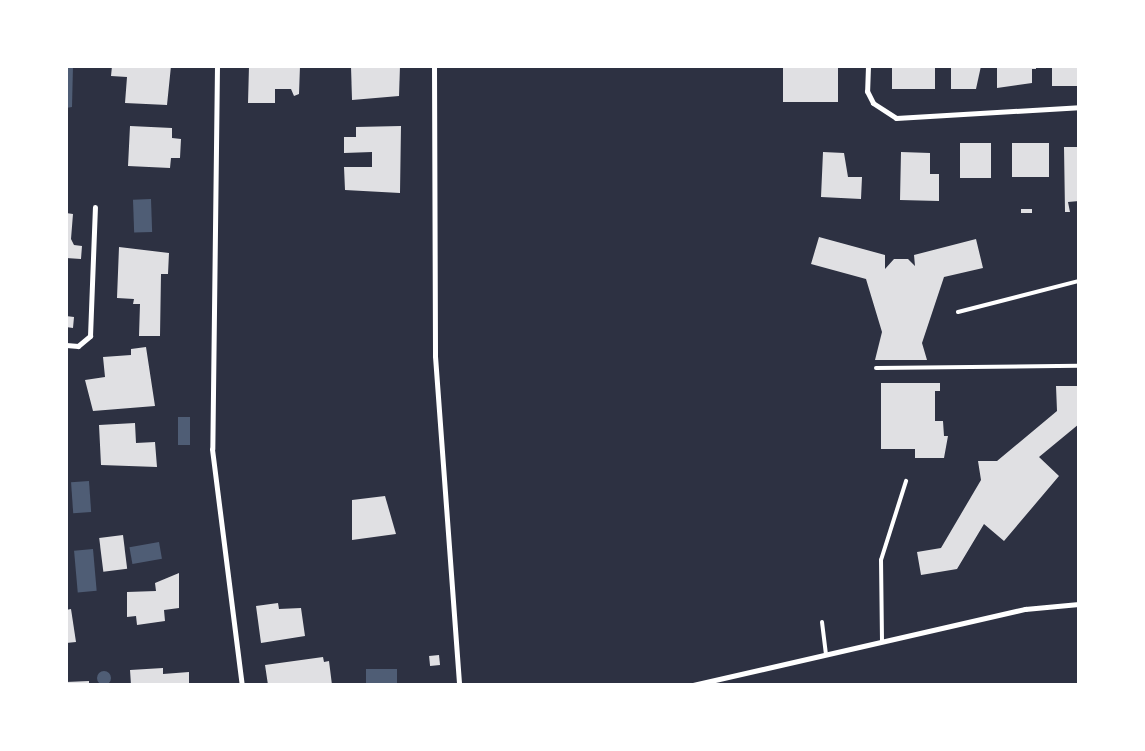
<!DOCTYPE html>
<style>
body{margin:0}
#map{position:relative;width:1145px;height:751px;overflow:hidden;background:#2d3142;font-family:"Alegreya Sans",sans-serif}
div>[style]{position:absolute}
[style*='--x']{left:calc(var(--x)*1px);top:calc(var(--y)*1px);width:calc(var(--w)*1px);rotate:calc(var(--a)*1deg)}
.water>*{inset:0;background:#4f5d75;transform-origin:0 0}
.round{border-radius:50%}
.building>*{inset:0;background:#e0e0e3;transform-origin:0 0}
.service>*{height:4px;margin:-2px;padding:0 2px;transform-origin:2px;border-radius:2px;background:#fff}
.minor>*{height:5px;margin:-2.5px;padding:0 2.5px;transform-origin:2.5px;border-radius:2.5px;background:#fff}
span{translate:-50% -50%;white-space:nowrap;text-align:center;line-height:1.15;-webkit-text-stroke:4px #fff;paint-order:stroke}
.frame{position:absolute;inset:0;border:68px solid #fff;pointer-events:none}
</style>
<div id="map">
<div class="water">
<div style="clip-path:polygon(66px 66px,73px 66px,72px 107px,66px 108px)"></div>
<div style="left:151px;top:199px;width:33px;height:18px;rotate:88deg"></div>
<div style="left:178px;top:417px;width:12px;height:28px"></div>
<div style="left:89px;top:481px;width:31px;height:18px;rotate:86deg"></div>
<div style="left:159px;top:542px;width:17px;height:30px;rotate:80deg"></div>
<div style="left:93px;top:549px;width:42px;height:19px;rotate:85deg"></div>
<div style="left:397px;top:669px;width:14px;height:31px;rotate:90deg"></div>
<div class="round" style="left:97px;top:671px;width:14px;height:14px"></div>
</div>
<div class="building">
<div style="clip-path:polygon(112px 66px,171px 66px,167px 105px,125px 103px,127px 77px,111px 76px)"></div>
<div style="clip-path:polygon(249px 66px,300px 66px,299px 94px,294px 96px,291px 89px,275px 89px,275px 103px,248px 103px)"></div>
<div style="clip-path:polygon(351px 66px,400px 66px,399px 96px,352px 100px)"></div>
<div style="left:783px;top:66px;width:55px;height:36px"></div>
<div style="left:892px;top:66px;width:43px;height:23px"></div>
<div style="clip-path:polygon(951px 66px,981px 66px,976px 89px,951px 89px)"></div>
<div style="clip-path:polygon(997px 66px,1036px 66px,1036px 69px,1032px 69px,1032px 83px,997px 88px)"></div>
<div style="left:1052px;top:66px;width:27px;height:20px"></div>
<div style="clip-path:polygon(130px 126px,172px 128px,172px 138px,181px 139px,180px 158px,171px 158px,170px 168px,128px 166px)"></div>
<div style="clip-path:polygon(401px 126px,400px 193px,345px 190px,344px 167px,372px 167px,372px 152px,344px 153px,344px 137px,356px 137px,356px 127px)"></div>
<div style="left:960px;top:143px;width:31px;height:35px"></div>
<div style="left:1012px;top:143px;width:37px;height:34px"></div>
<div style="clip-path:polygon(1064px 147px,1079px 147px,1079px 201px,1068px 202px,1070px 212px,1065px 212px)"></div>
<div style="clip-path:polygon(823px 152px,844px 153px,848px 177px,862px 177px,861px 199px,821px 197px)"></div>
<div style="clip-path:polygon(901px 152px,930px 153px,930px 174px,939px 174px,939px 201px,900px 200px)"></div>
<div style="left:1021px;top:209px;width:11px;height:4px"></div>
<div style="clip-path:polygon(66px 213px,73px 214px,71px 239px,74px 245px,82px 246px,81px 259px,66px 258px)"></div>
<div style="clip-path:polygon(819px 237px,885px 255px,885px 269px,894px 259px,908px 259px,915px 266px,914px 255px,976px 239px,983px 268px,944px 277px,922px 343px,927px 360px,875px 360px,882px 332px,866px 279px,811px 264px)"></div>
<div style="clip-path:polygon(119px 247px,169px 253px,168px 274px,161px 274px,160px 336px,139px 336px,140px 304px,133px 304px,134px 299px,117px 298px)"></div>
<div style="clip-path:polygon(66px 316px,74px 317px,73px 328px,66px 327px)"></div>
<div style="clip-path:polygon(146px 347px,155px 406px,93px 411px,85px 380px,105px 377px,103px 357px,131px 355px,131px 349px)"></div>
<div style="clip-path:polygon(881px 383px,940px 383px,940px 391px,935px 391px,935px 421px,943px 421px,944px 436px,948px 436px,944px 458px,915px 458px,915px 449px,881px 449px)"></div>
<div style="clip-path:polygon(1056px 386px,1079px 386px,1079px 424px,1039px 457px,1059px 476px,1004px 541px,984px 524px,957px 569px,921px 575px,917px 552px,941px 548px,981px 480px,978px 461px,997px 461px,1057px 411px)"></div>
<div style="clip-path:polygon(135px 423px,136px 443px,155px 442px,157px 467px,101px 465px,99px 425px)"></div>
<div style="clip-path:polygon(385px 496px,396px 534px,352px 540px,352px 500px)"></div>
<div style="left:123px;top:535px;width:34px;height:24px;rotate:83deg"></div>
<div style="clip-path:polygon(179px 573px,179px 608px,164px 610px,165px 621px,137px 625px,136px 616px,127px 617px,127px 592px,156px 591px,155px 583px)"></div>
<div style="clip-path:polygon(278px 603px,279px 609px,301px 608px,305px 636px,261px 643px,256px 606px)"></div>
<div style="clip-path:polygon(71px 609px,76px 642px,66px 643px,66px 610px)"></div>
<div style="left:439px;top:655px;width:10px;height:10px;rotate:84deg"></div>
<div style="clip-path:polygon(323px 657px,324px 662px,329px 661px,332px 685px,268px 685px,265px 665px)"></div>
<div style="clip-path:polygon(163px 668px,163px 674px,189px 672px,189px 685px,131px 685px,130px 670px)"></div>
<div style="clip-path:polygon(89px 681px,89px 685px,66px 685px,66px 682px)"></div>
</div>
<div class="service">
<div style="--x:958;--y:312;--w:125;--a:-14.4"></div>
<div style="--x:876;--y:368;--w:203;--a:-0.6"></div>
<div style="--x:822;--y:622;--w:32;--a:83"></div>
<div style="--x:882;--y:641;--w:81;--a:-90.7"></div>
<div style="--x:881;--y:560;--w:83;--a:-72.4"></div>
</div>
<div class="minor">
<div style="--x:217;--y:66;--w:383;--a:90.7"></div>
<div style="--x:212;--y:449;--w:238;--a:82.8"></div>
<div style="--x:434;--y:66;--w:290;--a:89.8"></div>
<div style="--x:435;--y:356;--w:330;--a:85.8"></div>
<div style="--x:868;--y:66;--w:25;--a:92"></div>
<div style="--x:867;--y:91;--w:13;--a:63"></div>
<div style="--x:873;--y:103;--w:27;--a:33"></div>
<div style="--x:896;--y:118;--w:183;--a:-3.4"></div>
<div style="--x:66;--y:345;--w:12;--a:5"></div>
<div style="--x:78;--y:346;--w:16;--a:-40"></div>
<div style="--x:90;--y:336;--w:129;--a:-87.8"></div>
<div style="--x:693;--y:685;--w:341;--a:-12.9"></div>
<div style="--x:1025;--y:609;--w:54;--a:-5.3"></div>
</div>
<div class="frame"></div>
</div>
